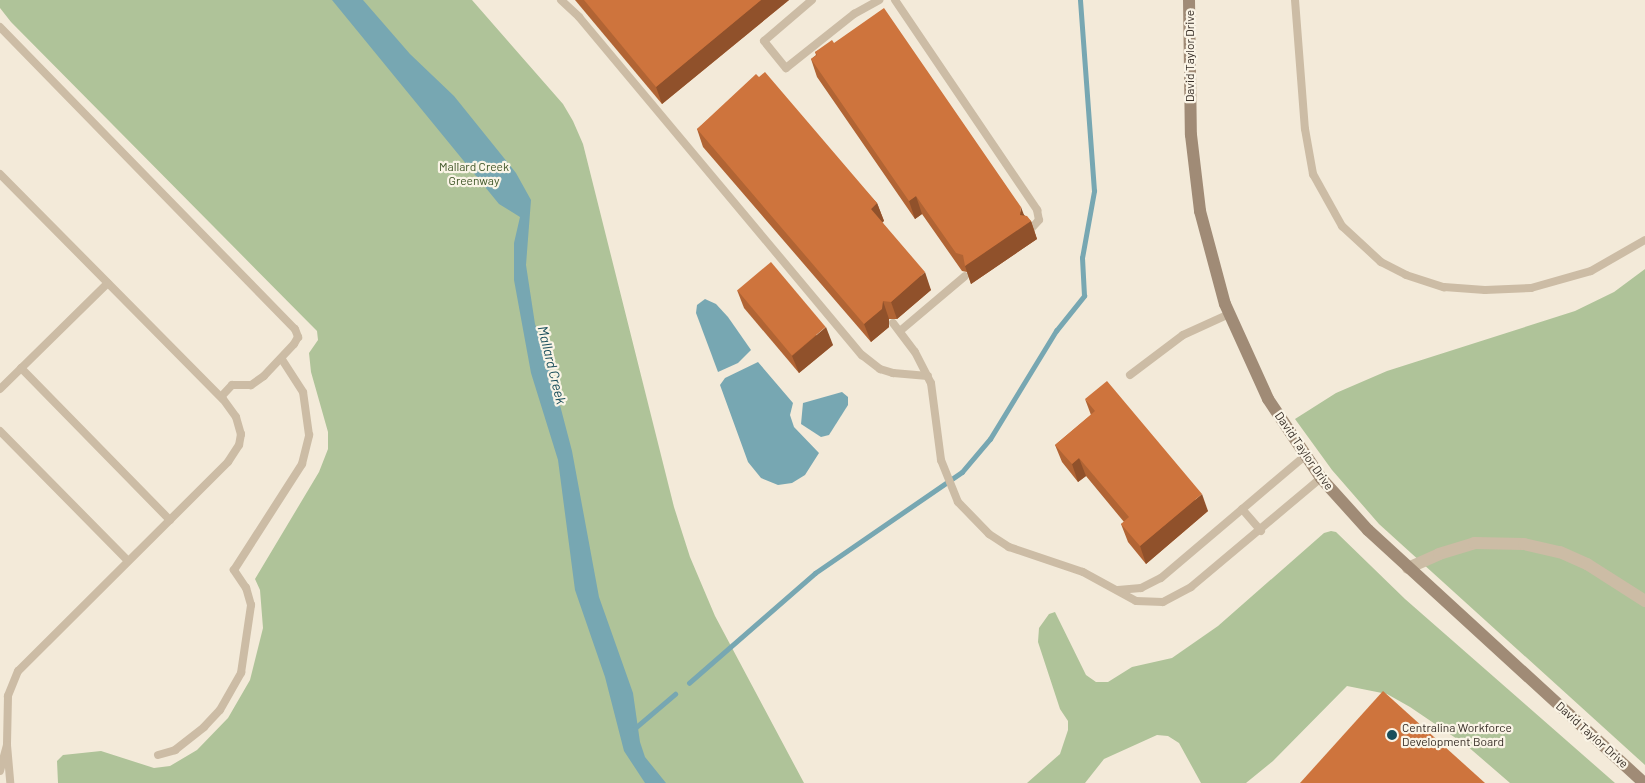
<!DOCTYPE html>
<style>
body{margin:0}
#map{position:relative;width:1645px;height:783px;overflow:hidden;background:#f3ead9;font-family:Barlow,sans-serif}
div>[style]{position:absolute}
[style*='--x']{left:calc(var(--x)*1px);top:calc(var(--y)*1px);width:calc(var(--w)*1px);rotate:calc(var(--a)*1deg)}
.green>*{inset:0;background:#afc399}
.water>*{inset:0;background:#77a7b2}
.stream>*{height:4.5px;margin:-2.25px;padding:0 2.25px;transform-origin:2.25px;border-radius:2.25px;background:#77a7b2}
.lane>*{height:8px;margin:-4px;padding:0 4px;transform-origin:4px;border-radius:4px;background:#ccbca5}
.street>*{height:12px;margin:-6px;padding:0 6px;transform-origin:6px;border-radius:6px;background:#ccbca5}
.secondary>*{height:12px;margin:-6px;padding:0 6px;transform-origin:6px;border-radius:6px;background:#a08b76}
.wall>*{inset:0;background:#b16434}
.shaded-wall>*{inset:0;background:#90512b}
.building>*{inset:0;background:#ce743d;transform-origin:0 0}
.dots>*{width:14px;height:14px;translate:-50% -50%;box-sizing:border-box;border:2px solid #faf4e6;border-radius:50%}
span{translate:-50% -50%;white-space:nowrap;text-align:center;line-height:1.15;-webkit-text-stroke:4.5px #faf4e6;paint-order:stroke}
.street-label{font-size:12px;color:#372e27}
.park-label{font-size:12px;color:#405729}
.poi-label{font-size:12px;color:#372e27}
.left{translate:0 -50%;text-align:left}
.water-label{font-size:14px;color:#1a4e5b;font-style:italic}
</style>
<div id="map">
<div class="green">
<div style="clip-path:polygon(0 0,472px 0,563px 104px,573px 121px,583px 144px,674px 507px,690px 557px,715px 616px,804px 783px,58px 783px,57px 761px,63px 755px,101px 751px,154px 768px,170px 766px,197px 750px,228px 718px,250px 680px,263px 628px,260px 590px,255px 579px,319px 472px,328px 449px,328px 432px,311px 372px,309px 353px,318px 340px,317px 331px,11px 22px,0 8px)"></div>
<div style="clip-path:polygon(1645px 269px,1645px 765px,1379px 524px,1332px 470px,1295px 419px,1336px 393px,1387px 371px,1575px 311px,1614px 292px)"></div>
<div style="clip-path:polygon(1331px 531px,1336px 532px,1405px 599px,1615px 783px,1510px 783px,1466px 745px,1410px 707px,1387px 694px,1347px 686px,1273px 761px,1246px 783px,1201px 783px,1179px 743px,1168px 736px,1157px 735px,1104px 759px,1085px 783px,1027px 783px,1060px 754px,1068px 730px,1068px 721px,1060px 709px,1038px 642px,1039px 628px,1049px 614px,1055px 612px,1086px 675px,1096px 682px,1108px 682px,1132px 667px,1172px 658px,1218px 626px,1324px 533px)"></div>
</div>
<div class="water">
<div style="clip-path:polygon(332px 0,363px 0,410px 54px,454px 96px,516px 173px,531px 200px,526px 265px,535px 324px,550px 367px,572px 451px,599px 597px,633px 693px,640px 742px,645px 757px,666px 783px,645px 783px,624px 751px,605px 677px,575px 590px,558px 460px,531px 373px,514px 280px,514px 243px,520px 217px,499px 204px)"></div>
<div style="clip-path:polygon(705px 299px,716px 304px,728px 317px,751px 350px,738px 363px,718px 372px,696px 313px,697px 305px)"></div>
<div style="clip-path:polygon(758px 362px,793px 403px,790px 415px,794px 427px,819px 453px,805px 475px,792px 483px,778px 485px,761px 478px,748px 462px,720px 385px,725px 378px)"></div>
<div style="clip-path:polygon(842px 392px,848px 397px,848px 405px,829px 435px,821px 437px,801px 424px,803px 403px)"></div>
</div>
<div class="stream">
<div style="--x:689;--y:683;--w:167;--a:-41.1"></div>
<div style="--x:815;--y:573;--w:178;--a:-34.5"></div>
<div style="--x:962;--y:472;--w:43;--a:-49.7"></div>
<div style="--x:990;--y:439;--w:127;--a:-58.6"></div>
<div style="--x:1056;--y:331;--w:45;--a:-51.3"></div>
<div style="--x:1084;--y:296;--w:38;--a:-93"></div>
<div style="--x:1082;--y:258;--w:68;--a:-79.8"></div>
<div style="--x:1094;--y:191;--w:192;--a:-94.2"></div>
<div style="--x:634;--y:729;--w:54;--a:-40.5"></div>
</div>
<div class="lane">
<div style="--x:561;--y:0;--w:25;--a:43"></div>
<div style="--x:579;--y:17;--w:441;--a:50.1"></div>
<div style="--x:862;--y:355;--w:23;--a:38"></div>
<div style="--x:880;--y:369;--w:14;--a:17"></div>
<div style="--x:893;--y:373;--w:35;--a:5"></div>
<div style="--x:812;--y:0;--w:63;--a:139.5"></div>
<div style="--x:764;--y:41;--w:35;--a:51"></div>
<div style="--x:786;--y:68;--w:87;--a:-38.5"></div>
<div style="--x:854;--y:14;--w:29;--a:-29"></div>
<div style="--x:895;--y:0;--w:254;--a:55.9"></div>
<div style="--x:1037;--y:210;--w:10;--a:79"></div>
<div style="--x:1039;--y:220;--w:12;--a:132"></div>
<div style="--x:1295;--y:0;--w:129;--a:85.6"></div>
<div style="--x:1305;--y:129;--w:46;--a:79.9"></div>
<div style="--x:1313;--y:174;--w:60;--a:60.9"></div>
<div style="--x:1342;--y:226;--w:53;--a:42.7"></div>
<div style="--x:1381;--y:262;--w:28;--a:27"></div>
<div style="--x:1406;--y:275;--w:40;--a:18"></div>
<div style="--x:1444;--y:287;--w:41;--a:4.2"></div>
<div style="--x:1485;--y:290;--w:46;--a:-2.5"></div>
<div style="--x:1531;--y:288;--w:62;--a:-15.8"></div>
<div style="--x:1591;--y:271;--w:62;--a:-29.9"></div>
<div style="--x:0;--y:27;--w:422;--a:45.7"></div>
<div style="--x:295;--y:329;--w:9;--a:69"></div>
<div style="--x:298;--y:337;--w:8;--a:120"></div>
<div style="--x:294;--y:344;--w:44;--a:133.2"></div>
<div style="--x:264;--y:376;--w:16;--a:145"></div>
<div style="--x:251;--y:385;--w:19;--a:180"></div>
<div style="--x:232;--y:385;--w:16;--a:133"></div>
<div style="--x:0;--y:174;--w:317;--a:45.3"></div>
<div style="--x:223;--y:399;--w:22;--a:54"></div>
<div style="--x:236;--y:417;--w:18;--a:74"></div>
<div style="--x:241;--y:434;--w:11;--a:100"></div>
<div style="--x:239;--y:445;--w:20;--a:123"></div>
<div style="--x:228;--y:462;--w:296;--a:135.1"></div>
<div style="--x:18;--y:671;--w:27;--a:112"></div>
<div style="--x:8;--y:696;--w:49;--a:91.2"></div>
<div style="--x:893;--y:323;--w:36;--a:53"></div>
<div style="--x:915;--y:352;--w:35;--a:63"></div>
<div style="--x:931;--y:383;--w:78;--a:82.6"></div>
<div style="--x:941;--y:460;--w:45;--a:68"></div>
<div style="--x:958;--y:502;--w:45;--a:45.9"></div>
<div style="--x:989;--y:534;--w:24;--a:33"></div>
<div style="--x:1009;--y:547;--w:78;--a:18.7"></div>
<div style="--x:1083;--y:572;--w:60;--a:28.7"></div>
<div style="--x:1136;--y:601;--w:27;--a:2"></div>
<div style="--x:1163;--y:602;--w:32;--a:-28"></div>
<div style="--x:1191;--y:587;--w:170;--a:-40"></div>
<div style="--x:900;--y:331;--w:85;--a:-40.2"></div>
<div style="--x:21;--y:368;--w:213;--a:45.6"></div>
<div style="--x:1130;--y:375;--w:66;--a:-37"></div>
<div style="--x:1183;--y:335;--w:51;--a:-24.5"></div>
<div style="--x:0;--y:389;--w:151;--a:-44.5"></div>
<div style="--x:0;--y:431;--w:182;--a:45.4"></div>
<div style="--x:1242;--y:509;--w:29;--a:49"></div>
<div style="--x:1118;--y:590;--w:23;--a:-5"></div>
<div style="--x:1141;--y:588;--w:22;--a:-27"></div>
<div style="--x:1161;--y:578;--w:189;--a:-40.3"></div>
<div style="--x:158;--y:755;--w:18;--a:-16"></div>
<div style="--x:175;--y:750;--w:37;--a:-38"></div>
<div style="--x:204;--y:727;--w:23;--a:-47"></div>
<div style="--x:220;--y:710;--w:43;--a:-60.4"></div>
<div style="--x:241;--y:673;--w:69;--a:-81.6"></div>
<div style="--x:251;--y:605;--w:18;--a:-106"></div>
<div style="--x:246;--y:588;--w:22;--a:-124"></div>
<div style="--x:234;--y:570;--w:126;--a:-57.3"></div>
<div style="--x:302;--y:464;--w:30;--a:-76"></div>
<div style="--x:309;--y:435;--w:43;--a:-97.9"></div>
<div style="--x:303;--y:392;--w:40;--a:-122.9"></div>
<div style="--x:0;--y:771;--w:27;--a:-75"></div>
<div style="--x:7;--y:745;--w:38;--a:85"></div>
</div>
<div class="street">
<div style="--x:1408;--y:568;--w:34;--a:-24"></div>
<div style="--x:1439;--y:554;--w:37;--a:-17"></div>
<div style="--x:1474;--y:543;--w:50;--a:1.1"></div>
<div style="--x:1524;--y:544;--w:37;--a:13"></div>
<div style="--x:1560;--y:552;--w:30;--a:24"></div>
<div style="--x:1587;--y:564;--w:69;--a:32.5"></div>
</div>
<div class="secondary">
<div style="--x:1189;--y:0;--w:135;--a:89.2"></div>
<div style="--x:1191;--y:135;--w:77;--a:83.2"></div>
<div style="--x:1200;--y:211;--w:96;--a:75"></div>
<div style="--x:1225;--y:304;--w:104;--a:65.6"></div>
<div style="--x:1268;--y:399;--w:95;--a:56.1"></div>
<div style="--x:1321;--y:478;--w:70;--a:47.9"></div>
<div style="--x:1368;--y:530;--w:374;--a:42.5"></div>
</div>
<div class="wall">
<div style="clip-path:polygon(575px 0,789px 0,662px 104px)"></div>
<div style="clip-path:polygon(834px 43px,1031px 221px,1037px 239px,971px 284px,967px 272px,962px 271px,922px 214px,915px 219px,817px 77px,811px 59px,816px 55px,815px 52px)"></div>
<div style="clip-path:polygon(759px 77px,877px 203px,884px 221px,882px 222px,931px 290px,897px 319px,889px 319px,889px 327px,871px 342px,703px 147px,697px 129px)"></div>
<div style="clip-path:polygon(737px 290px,833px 345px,799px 373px,744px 308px)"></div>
<div style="clip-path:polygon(1085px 399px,1208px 511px,1146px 564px,1128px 542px,1121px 524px,1124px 522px,1086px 476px,1078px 482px,1062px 462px,1055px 445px,1091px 415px)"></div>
</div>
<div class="shaded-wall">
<div style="clip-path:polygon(761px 0,789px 0,662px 104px,656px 87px)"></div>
<div style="clip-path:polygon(916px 196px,922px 214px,915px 219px,909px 201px)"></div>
<div style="clip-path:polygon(877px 203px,884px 221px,877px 227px,871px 209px)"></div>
<div style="clip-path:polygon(1021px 207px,1027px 223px,1031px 221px,1037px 239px,971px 284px,965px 266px,1020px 215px)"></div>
<div style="clip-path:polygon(925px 272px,931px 290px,897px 319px,891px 302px)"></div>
<div style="clip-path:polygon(883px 301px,889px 319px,889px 327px,871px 342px,864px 324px)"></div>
<div style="clip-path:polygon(826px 327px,833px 345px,799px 373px,792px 356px)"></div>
<div style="clip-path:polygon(1079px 458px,1086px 476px,1078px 482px,1072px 464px)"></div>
<div style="clip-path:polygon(1202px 494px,1208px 511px,1146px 564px,1140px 546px)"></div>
</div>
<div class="building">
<div style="clip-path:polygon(584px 0,761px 0,656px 87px)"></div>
<div style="clip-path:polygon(884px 8px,1021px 207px,1020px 215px,1027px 216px,1031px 221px,965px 266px,963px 255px,956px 253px,916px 196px,909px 201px,811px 59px,817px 55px,815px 52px,832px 40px,834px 43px)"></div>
<div style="clip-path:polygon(765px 72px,877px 203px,871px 209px,925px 272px,891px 302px,883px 301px,882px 309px,864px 324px,697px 129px,756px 74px,759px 77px)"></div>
<div style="left:771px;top:262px;width:85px;height:44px;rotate:50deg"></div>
<div style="clip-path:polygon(1107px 381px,1202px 494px,1140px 546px,1121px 524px,1129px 517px,1079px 458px,1072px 464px,1055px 445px,1095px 411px,1085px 399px)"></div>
<div style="clip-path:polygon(1383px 691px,1485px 783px,1300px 783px)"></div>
</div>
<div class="dots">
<div style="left:1392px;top:735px;background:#1a4e5b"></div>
</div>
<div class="street-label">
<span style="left:1190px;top:56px;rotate:-90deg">David Taylor Drive</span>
<span style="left:1304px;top:451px;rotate:55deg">David Taylor Drive</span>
<span style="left:1592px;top:735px;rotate:42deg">David Taylor Drive</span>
</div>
<div class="park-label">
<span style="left:474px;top:174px">Mallard Creek<br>Greenway</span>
</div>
<div class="poi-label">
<span class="left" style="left:1402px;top:735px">Centralina Workforce<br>Development Board</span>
</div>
<div class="water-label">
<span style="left:552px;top:365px;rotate:76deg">Mallard Creek</span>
</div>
</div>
